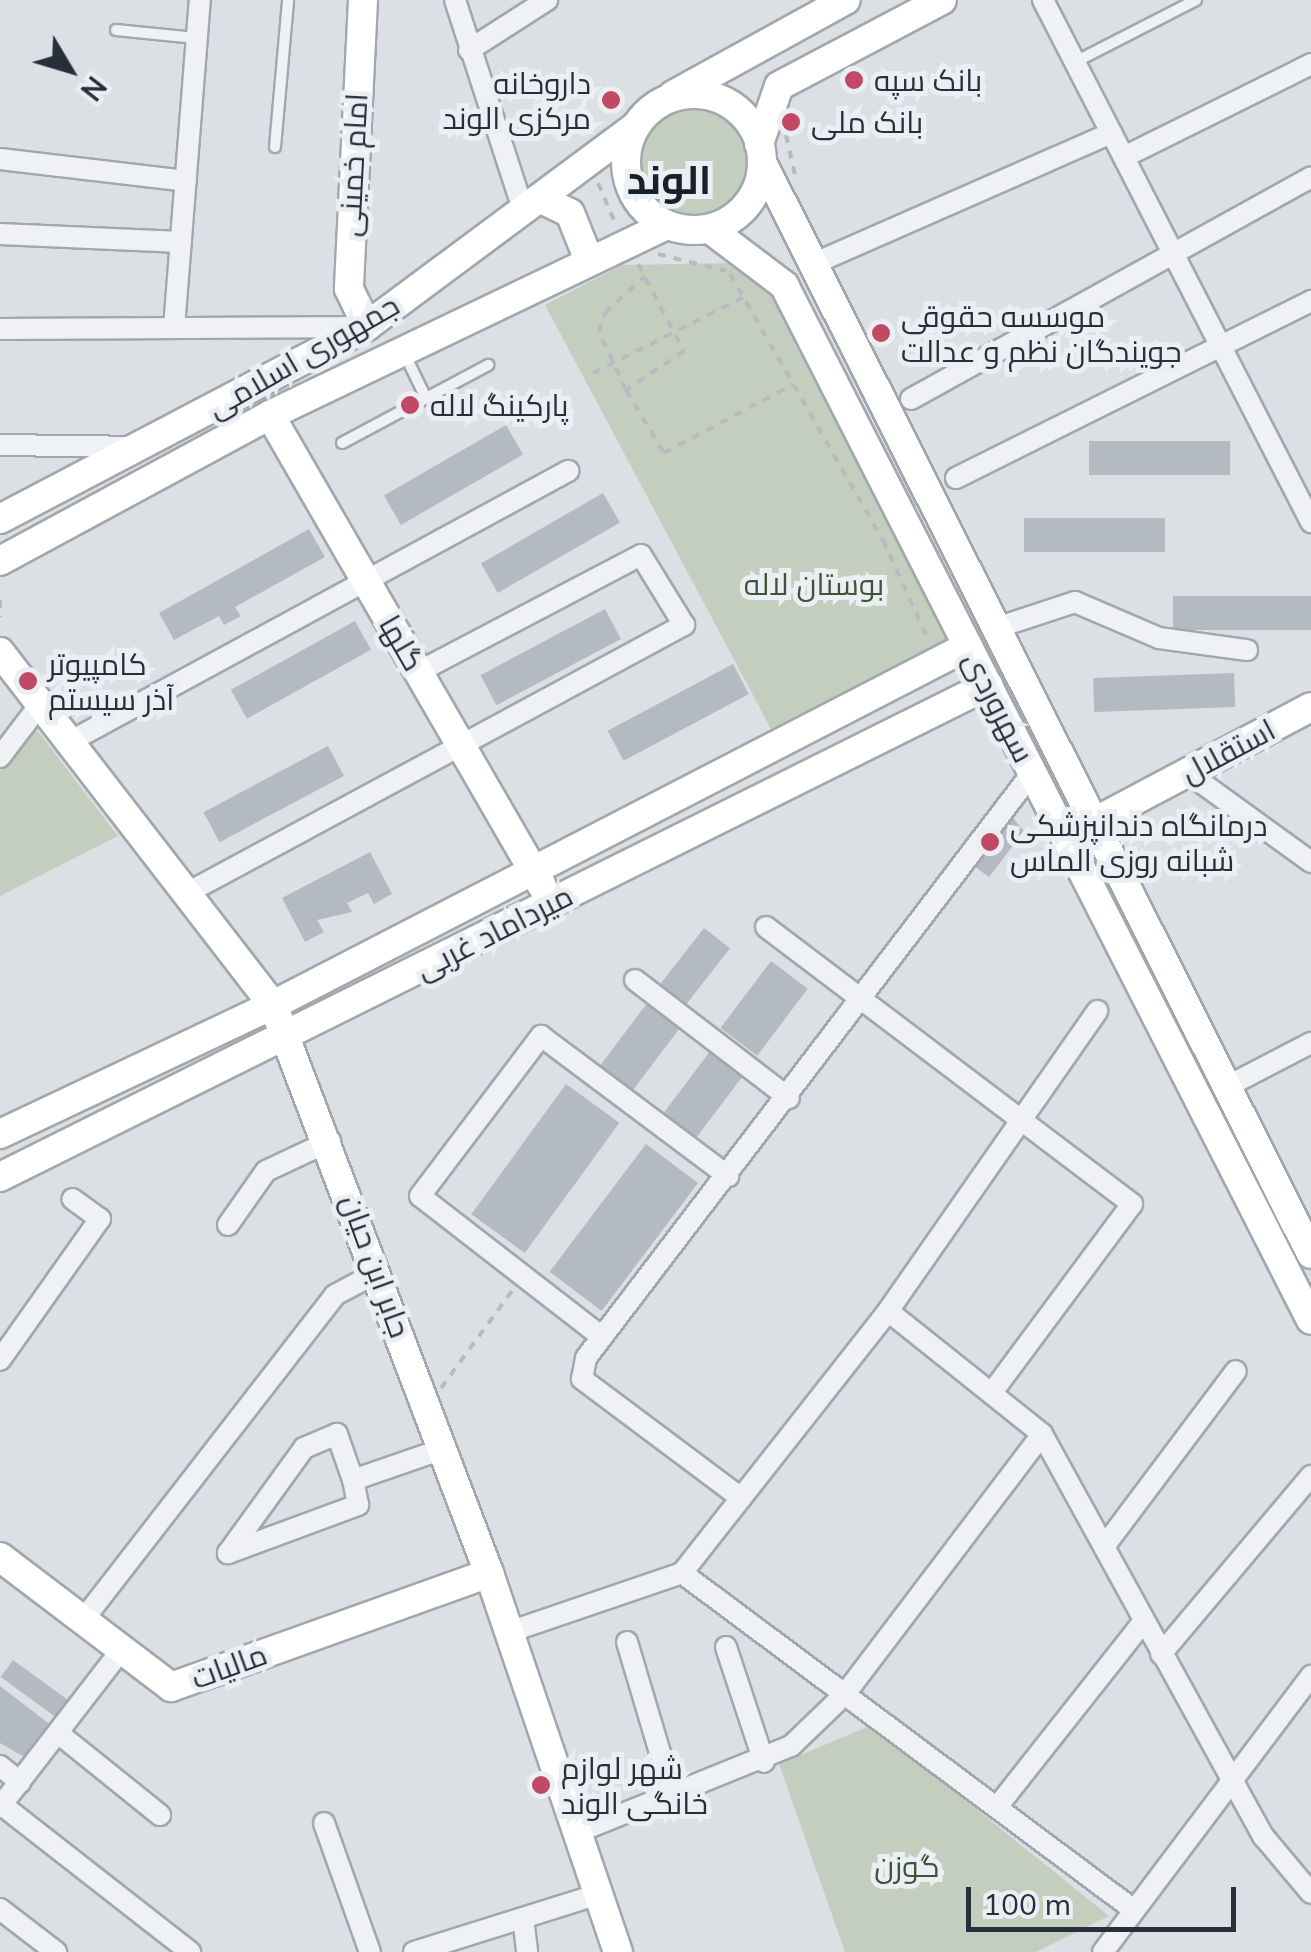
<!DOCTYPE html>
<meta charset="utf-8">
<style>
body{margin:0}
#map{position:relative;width:1311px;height:1952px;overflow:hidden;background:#dce0e5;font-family:Mulish,Cairo,sans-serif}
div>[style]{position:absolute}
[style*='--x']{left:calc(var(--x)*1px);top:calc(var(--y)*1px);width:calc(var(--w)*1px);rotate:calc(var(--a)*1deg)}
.green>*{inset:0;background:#c3cebe}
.round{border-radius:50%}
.building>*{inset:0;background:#b4bac1;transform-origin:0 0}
.path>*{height:4px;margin-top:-2px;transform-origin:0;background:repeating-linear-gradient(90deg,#b7bbc0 0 8px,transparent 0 16px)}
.roads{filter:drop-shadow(2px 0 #a2a7ae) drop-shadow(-2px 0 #a2a7ae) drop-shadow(0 2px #a2a7ae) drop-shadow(0 -2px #a2a7ae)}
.lane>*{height:10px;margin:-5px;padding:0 5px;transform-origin:5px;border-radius:5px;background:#eff1f4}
.street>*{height:20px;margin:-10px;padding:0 10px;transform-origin:10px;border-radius:10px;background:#eff1f4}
.secondary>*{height:28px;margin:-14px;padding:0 14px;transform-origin:14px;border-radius:14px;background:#fff}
.secondary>.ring{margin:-14px;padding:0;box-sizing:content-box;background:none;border:28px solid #fff;border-radius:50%}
.dots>*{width:28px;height:28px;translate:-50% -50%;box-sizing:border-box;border:5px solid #ebeff3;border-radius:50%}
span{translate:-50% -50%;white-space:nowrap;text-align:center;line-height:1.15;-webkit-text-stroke:10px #ebeff3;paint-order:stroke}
.poi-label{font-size:30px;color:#272f3a}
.left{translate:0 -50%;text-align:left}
.right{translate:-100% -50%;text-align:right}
.street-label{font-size:30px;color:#272f3a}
.park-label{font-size:30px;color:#3d5536}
.district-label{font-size:40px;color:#1a202b;font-weight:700}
.north{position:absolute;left:20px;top:20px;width:100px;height:100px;-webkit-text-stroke:8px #ebeff3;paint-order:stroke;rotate:128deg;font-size:28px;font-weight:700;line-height:40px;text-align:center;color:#272f3a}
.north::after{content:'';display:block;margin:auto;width:35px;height:45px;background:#272f3a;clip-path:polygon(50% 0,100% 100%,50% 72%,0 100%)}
.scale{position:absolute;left:966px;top:1887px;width:270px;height:45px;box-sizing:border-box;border:5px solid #272f3a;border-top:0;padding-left:12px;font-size:30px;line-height:35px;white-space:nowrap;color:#272f3a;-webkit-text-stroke:8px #ebeff3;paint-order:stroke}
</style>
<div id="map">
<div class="green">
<div class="round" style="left:626px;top:96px;width:134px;height:134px"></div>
<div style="clip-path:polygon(736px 263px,771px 295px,961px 632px,771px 729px,545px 305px,622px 265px)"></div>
<div style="clip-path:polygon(34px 726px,118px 836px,0 896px,0 771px)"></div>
<div style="clip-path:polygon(872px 1725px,1109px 1916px,1036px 1952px,845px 1952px,779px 1764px)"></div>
</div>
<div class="building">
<div style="left:506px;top:425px;width:34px;height:141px;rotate:60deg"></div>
<div style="left:1230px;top:441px;width:34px;height:141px;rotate:90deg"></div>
<div style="left:603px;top:493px;width:34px;height:141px;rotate:60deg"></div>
<div style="left:1165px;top:518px;width:34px;height:141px;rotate:90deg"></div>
<div style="clip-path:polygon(309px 529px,325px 557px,235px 607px,241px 616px,224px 625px,219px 616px,174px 640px,159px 613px)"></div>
<div style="left:1311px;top:596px;width:34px;height:138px;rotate:90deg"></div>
<div style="left:605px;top:609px;width:34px;height:141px;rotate:62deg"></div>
<div style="left:355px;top:621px;width:33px;height:142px;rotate:61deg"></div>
<div style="left:733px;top:664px;width:34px;height:142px;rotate:62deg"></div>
<div style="left:1234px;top:673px;width:34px;height:141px;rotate:88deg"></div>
<div style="left:328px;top:746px;width:34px;height:141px;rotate:62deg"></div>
<div style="clip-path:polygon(999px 801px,1024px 831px,989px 877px,956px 853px)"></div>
<div style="clip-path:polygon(370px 852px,392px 894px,374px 904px,368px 893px,347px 903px,352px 912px,317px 920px,324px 932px,305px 942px,282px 898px)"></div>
<div style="left:704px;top:928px;width:33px;height:72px;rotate:38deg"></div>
<div style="left:771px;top:961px;width:46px;height:84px;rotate:37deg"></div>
<div style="left:648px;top:1002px;width:41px;height:88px;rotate:37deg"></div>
<div style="left:711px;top:1050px;width:41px;height:87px;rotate:37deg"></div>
<div style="left:566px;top:1084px;width:66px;height:161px;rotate:36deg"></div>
<div style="left:646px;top:1144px;width:65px;height:160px;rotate:37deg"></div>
<div style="left:13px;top:1660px;width:71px;height:21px;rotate:36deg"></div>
<div style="clip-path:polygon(0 1686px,52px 1726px,24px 1757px,0 1743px)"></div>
</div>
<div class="path">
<div style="--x:786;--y:135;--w:41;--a:77.3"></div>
<div style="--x:598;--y:183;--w:46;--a:66.8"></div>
<div style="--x:658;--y:254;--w:70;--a:14"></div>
<div style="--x:638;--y:264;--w:98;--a:62.1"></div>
<div style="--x:684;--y:351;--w:70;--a:146.1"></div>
<div style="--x:626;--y:390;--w:74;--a:58.9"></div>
<div style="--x:664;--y:453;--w:147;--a:-28"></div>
<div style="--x:730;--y:274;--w:307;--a:60.1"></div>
<div style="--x:883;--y:540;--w:109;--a:65.6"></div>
<div style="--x:593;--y:373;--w:169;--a:-26.7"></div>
<div style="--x:626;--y:390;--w:64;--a:-115"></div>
<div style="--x:599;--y:332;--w:20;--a:-72"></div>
<div style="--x:605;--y:313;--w:54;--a:-42.8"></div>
<div style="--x:0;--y:600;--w:17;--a:90"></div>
<div style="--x:441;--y:1388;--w:120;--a:-53.8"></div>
</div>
<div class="roads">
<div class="lane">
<div style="--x:116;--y:30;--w:80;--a:5.7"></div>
<div style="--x:1075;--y:62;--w:136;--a:-27.1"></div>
<div style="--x:275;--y:147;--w:148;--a:-84.9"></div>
<div style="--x:405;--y:355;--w:48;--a:64"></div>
<div style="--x:342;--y:443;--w:166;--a:-28.1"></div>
</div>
<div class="street">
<div style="--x:455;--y:0;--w:223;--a:72"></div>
<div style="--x:1043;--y:0;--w:587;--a:62.82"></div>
<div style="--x:469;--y:50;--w:93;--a:-32.7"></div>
<div style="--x:1124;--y:157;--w:209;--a:-26.4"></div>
<div style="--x:0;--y:159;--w:187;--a:6.7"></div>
<div style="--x:0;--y:234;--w:181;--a:2.5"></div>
<div style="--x:813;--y:264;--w:326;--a:-23.7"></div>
<div style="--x:174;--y:328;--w:329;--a:-85.5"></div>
<div style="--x:0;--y:329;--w:360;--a:-0.3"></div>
<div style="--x:911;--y:399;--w:457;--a:-29"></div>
<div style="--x:0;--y:445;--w:135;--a:0.8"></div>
<div style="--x:956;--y:478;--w:397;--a:-26.5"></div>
<div style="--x:999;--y:627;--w:80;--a:-18.2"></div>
<div style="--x:1075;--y:602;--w:91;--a:23.2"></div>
<div style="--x:1159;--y:638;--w:89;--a:7.8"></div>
<div style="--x:71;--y:741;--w:566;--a:-28.51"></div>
<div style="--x:0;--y:757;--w:68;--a:-52.8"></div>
<div style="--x:1188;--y:773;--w:152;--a:35.9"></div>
<div style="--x:187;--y:893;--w:565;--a:-28.34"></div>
<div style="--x:684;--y:625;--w:82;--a:-121.6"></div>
<div style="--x:641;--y:555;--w:252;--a:152.3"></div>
<div style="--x:766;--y:927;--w:459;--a:37.1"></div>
<div style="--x:1132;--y:1204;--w:233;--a:126.6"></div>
<div style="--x:635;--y:980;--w:194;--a:37.5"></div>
<div style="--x:1226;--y:1087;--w:96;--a:-27.4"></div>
<div style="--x:228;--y:1225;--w:66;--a:-54.9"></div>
<div style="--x:266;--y:1171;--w:71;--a:-25.1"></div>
<div style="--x:888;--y:1311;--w:197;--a:38.6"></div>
<div style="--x:1042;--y:1434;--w:460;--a:61.2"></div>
<div style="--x:1264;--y:1837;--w:73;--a:50"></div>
<div style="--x:602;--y:1337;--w:230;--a:-142.2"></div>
<div style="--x:420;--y:1196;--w:201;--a:-52.9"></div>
<div style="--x:541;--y:1036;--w:234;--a:36.8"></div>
<div style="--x:0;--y:1360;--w:173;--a:-54.7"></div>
<div style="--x:100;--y:1219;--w:34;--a:-144"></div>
<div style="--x:353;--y:1480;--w:49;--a:-109.2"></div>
<div style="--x:337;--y:1434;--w:36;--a:157"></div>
<div style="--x:304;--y:1448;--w:130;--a:125.9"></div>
<div style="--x:228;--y:1553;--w:139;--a:-20.3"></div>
<div style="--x:358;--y:1505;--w:25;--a:-101"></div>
<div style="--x:353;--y:1480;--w:95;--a:-19"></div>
<div style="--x:741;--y:1498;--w:199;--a:-143.2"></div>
<div style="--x:582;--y:1379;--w:21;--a:-79"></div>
<div style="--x:586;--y:1358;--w:736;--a:-52.68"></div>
<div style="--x:1106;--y:1544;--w:216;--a:-53.1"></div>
<div style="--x:682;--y:1573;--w:564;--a:36.71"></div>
<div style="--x:83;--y:1620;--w:411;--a:-52.2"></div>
<div style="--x:335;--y:1295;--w:49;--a:-28.1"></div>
<div style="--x:509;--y:1632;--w:183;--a:-18.8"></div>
<div style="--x:682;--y:1573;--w:333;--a:-51.8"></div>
<div style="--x:888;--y:1311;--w:366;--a:-55.1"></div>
<div style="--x:627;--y:1642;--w:161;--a:73.4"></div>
<div style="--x:726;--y:1647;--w:121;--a:71.7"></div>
<div style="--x:1161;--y:1654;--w:233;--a:-49.9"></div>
<div style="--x:58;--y:1733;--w:131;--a:38.8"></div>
<div style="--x:0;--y:1766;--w:26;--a:39"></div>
<div style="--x:2;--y:1805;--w:239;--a:38"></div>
<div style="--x:0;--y:1807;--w:196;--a:-52.3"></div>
<div style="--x:997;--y:1807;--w:236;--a:-51.7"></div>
<div style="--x:324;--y:1823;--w:137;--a:70.4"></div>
<div style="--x:578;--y:1832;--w:230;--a:-22"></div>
<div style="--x:791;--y:1746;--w:75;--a:-43.9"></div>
<div style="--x:845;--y:1694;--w:326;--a:-52.8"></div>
<div style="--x:0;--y:1909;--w:71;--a:37.5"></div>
<div style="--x:523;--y:1918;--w:34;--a:83"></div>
<div style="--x:414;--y:1952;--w:194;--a:-17.4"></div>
<div style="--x:1103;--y:1952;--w:346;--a:-53"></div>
</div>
<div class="secondary">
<div style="--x:363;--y:0;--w:289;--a:92.8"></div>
<div style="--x:349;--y:289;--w:41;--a:64.1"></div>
<div class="ring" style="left:626px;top:94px;width:108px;height:108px"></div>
<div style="--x:673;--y:95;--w:197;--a:-28.8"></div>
<div style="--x:759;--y:144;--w:61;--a:-71"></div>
<div style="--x:779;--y:86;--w:184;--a:-27.8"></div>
<div style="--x:762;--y:162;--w:1222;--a:63.31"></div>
<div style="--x:541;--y:199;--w:32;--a:26"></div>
<div style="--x:570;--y:213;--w:48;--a:68.2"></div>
<div style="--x:710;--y:229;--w:93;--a:37.1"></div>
<div style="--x:784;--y:285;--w:1161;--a:63.02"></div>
<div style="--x:270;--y:415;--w:544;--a:59.99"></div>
<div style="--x:0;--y:519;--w:415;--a:-27.7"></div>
<div style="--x:367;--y:326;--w:334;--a:-36.6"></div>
<div style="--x:0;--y:561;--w:307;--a:-28.4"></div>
<div style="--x:270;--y:415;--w:439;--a:-25.6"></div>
<div style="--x:0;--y:652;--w:446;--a:52.3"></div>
<div style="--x:273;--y:1005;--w:608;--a:69.18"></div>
<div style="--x:489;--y:1573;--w:400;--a:71.2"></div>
<div style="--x:1092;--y:823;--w:248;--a:-27.9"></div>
<div style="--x:0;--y:1134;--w:302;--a:-25.3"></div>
<div style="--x:273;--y:1005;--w:782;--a:-27.32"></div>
<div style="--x:0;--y:1177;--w:1104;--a:-26.47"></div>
<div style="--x:0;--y:1557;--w:215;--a:37.2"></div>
<div style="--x:171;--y:1687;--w:338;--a:-19.7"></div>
</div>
</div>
<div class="dots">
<div style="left:854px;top:80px;background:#c24963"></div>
<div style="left:611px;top:100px;background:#c24963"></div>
<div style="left:791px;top:122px;background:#c24963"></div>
<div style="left:881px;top:333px;background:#c24963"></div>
<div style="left:410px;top:405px;background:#c24963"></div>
<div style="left:28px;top:681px;background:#c24963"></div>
<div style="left:990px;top:842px;background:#c24963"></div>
<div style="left:541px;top:1785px;background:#c24963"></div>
</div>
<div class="poi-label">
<span class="left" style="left:874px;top:80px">بانک سپه</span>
<span class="right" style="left:591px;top:100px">داروخانه<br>مرکزی الوند</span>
<span class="left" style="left:811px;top:122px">بانک ملی</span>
<span class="left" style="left:901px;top:333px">موسسه حقوقی<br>جویندگان نظم و عدالت</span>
<span class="left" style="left:430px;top:405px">پارکینگ لاله</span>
<span class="left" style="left:48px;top:681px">کامپیوتر<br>آذر سیستم</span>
<span class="left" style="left:1010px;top:842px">درمانگاه دندان‍‍پزشکی<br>شبانه روزی الماس</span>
<span class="left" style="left:561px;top:1785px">شهر لوازم<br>خانگی الوند</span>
</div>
<div class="street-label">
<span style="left:353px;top:165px;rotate:-87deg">امام خمینی</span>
<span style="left:303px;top:356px;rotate:-30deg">جمهوری اسلامی</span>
<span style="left:402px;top:643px;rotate:60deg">گلها</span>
<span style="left:999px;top:707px;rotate:63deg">سهروردی</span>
<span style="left:1228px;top:751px;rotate:-28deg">استقلال</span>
<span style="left:494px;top:932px;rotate:-27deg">میرداماد غربی</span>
<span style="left:376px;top:1266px;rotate:70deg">جابر ابن حیان</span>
<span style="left:229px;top:1666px;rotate:-20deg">مالیات</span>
</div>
<div class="park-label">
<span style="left:814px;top:584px">بوستان لاله</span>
<span style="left:907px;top:1866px">گوزن</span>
</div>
<div class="district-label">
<span style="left:669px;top:179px">الوند</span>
</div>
<div class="north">N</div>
<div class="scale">100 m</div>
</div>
